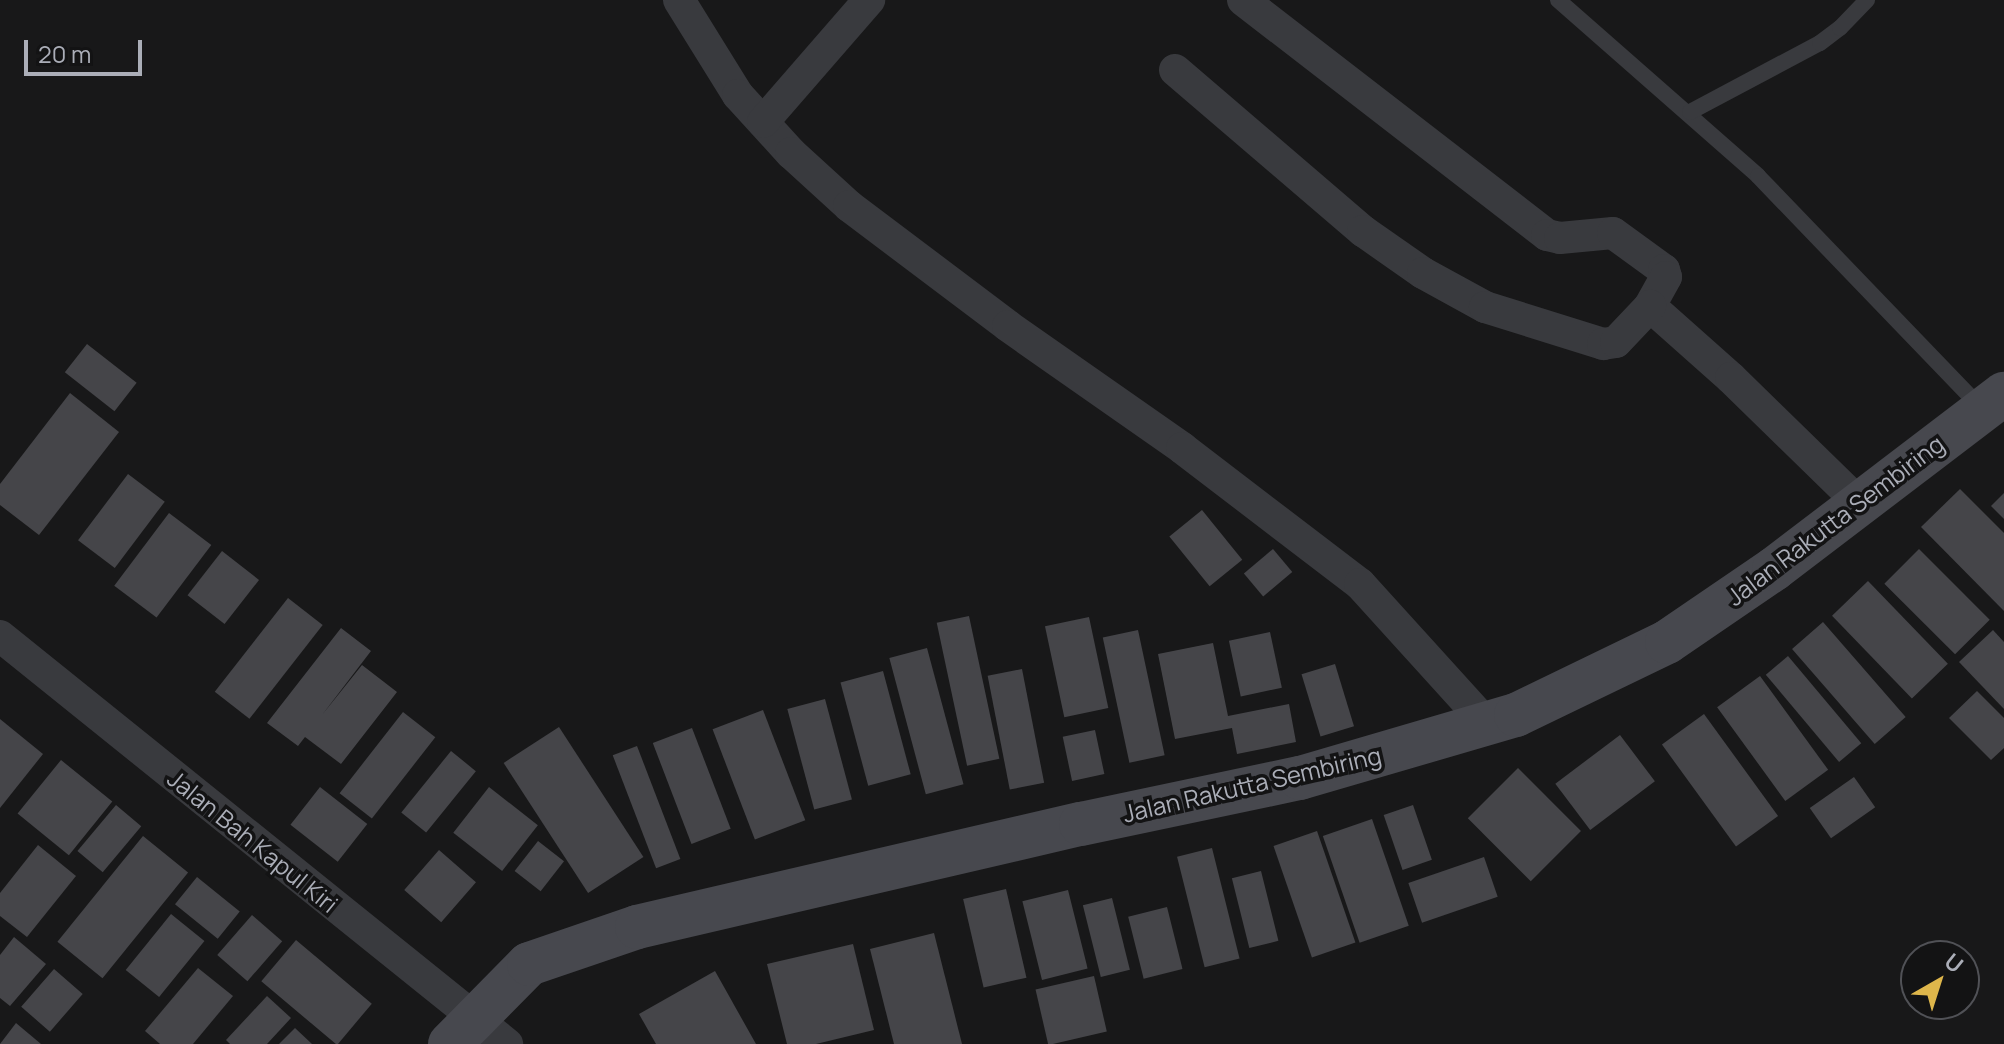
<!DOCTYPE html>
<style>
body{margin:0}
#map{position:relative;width:2004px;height:1044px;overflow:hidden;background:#181819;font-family:Manrope,sans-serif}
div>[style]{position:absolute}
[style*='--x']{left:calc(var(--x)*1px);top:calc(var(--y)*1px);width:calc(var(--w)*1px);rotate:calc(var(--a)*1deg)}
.building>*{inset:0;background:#454549;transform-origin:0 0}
.service>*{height:16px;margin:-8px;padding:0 8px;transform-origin:8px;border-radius:8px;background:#393a3e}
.minor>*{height:32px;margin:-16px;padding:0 16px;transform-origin:16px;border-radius:16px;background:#393a3e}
.secondary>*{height:44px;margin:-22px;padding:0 22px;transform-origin:22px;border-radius:22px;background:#47484e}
span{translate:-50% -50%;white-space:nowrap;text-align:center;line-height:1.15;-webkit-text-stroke:7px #131314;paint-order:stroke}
.street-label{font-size:24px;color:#abaeb8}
.north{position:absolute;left:1900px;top:940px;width:80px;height:80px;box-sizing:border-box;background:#131314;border:2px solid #505156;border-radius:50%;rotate:39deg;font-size:22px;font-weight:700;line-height:32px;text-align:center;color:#abaeb8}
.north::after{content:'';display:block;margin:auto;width:28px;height:36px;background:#deb64b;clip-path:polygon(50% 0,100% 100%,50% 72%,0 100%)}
.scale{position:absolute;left:24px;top:40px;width:118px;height:36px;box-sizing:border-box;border:4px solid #abaeb8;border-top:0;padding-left:10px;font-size:24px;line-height:28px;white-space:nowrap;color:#abaeb8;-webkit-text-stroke:6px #131314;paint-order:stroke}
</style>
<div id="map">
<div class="building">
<div style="left:87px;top:344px;width:63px;height:36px;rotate:38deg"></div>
<div style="clip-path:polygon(70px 393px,119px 432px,39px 535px,0 505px,0 484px)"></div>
<div style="left:128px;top:474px;width:46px;height:83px;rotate:37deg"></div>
<div style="clip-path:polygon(1960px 489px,2004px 533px,2004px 611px,1921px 527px)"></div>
<div style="clip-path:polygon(2004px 493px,2004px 519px,1991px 506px)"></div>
<div style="left:1202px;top:510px;width:64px;height:42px;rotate:51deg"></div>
<div style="left:169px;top:513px;width:53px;height:91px;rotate:37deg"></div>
<div style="left:1273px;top:549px;width:30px;height:38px;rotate:50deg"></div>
<div style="left:1919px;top:549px;width:100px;height:49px;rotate:45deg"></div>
<div style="left:222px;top:551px;width:47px;height:56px;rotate:38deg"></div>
<div style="left:1868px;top:581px;width:115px;height:50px;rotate:46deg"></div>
<div style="left:288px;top:598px;width:44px;height:119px;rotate:38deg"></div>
<div style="left:969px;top:616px;width:146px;height:33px;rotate:78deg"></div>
<div style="left:1089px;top:617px;width:93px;height:45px;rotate:78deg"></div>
<div style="left:1823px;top:622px;width:126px;height:41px;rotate:49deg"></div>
<div style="clip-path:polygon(341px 628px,371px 651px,322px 715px,362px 665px,397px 692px,341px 764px,305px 737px,298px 746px,267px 723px)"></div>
<div style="left:1138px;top:630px;width:128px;height:36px;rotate:78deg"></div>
<div style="clip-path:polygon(1993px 630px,2004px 642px,2004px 709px,1959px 662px)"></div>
<div style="left:1270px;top:632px;width:57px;height:42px;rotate:78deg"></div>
<div style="clip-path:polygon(1213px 643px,1228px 716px,1289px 704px,1296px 742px,1237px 754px,1232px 728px,1175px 739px,1158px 654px)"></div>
<div style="left:927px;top:648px;width:141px;height:39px;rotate:75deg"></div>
<div style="left:1788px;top:656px;width:114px;height:29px;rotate:50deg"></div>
<div style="left:1335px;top:664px;width:65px;height:35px;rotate:73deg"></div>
<div style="left:1022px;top:669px;width:116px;height:35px;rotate:79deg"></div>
<div style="left:883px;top:671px;width:107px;height:44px;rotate:75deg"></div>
<div style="left:1760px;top:676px;width:116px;height:53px;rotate:54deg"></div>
<div style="clip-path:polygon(1977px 691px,2004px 718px,2004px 748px,1991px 760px,1949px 718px)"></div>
<div style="left:825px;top:699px;width:104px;height:39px;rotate:75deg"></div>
<div style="left:763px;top:710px;width:118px;height:54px;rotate:69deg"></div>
<div style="left:403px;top:712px;width:41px;height:103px;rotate:38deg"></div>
<div style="left:1704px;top:714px;width:126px;height:52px;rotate:54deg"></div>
<div style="clip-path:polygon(0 719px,43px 754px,0 808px)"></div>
<div style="left:559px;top:727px;width:155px;height:66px;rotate:57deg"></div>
<div style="left:692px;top:728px;width:108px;height:42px;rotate:69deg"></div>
<div style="left:1095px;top:730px;width:45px;height:33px;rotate:78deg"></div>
<div style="left:1620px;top:735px;width:58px;height:81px;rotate:53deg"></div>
<div style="left:637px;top:746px;width:121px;height:26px;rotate:69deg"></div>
<div style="left:451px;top:751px;width:32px;height:79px;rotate:39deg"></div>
<div style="left:61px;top:760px;width:66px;height:69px;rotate:39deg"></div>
<div style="left:1518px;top:768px;width:89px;height:71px;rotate:45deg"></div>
<div style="left:1854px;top:777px;width:37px;height:54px;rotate:55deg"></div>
<div style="left:320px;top:787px;width:60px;height:48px;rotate:38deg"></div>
<div style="left:489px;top:787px;width:62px;height:58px;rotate:38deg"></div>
<div style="left:116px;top:805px;width:33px;height:60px;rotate:40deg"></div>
<div style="left:1413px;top:805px;width:58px;height:31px;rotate:71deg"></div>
<div style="left:1372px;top:819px;width:113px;height:52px;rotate:71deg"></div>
<div style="left:1317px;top:831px;width:118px;height:46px;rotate:71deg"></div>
<div style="left:143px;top:836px;width:58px;height:136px;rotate:39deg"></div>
<div style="left:538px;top:841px;width:33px;height:38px;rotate:38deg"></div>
<div style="clip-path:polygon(38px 845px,76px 876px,27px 937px,0 916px,0 893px)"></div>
<div style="left:1212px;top:848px;width:114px;height:36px;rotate:76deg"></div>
<div style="left:439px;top:850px;width:49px;height:53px;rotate:41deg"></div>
<div style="left:1484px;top:857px;width:42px;height:80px;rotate:71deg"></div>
<div style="left:1261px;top:871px;width:72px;height:30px;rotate:76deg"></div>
<div style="left:197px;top:877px;width:55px;height:35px;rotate:39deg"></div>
<div style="left:1006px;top:889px;width:91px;height:44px;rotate:77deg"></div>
<div style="left:1068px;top:890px;width:81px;height:47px;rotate:76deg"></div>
<div style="left:1112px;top:898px;width:74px;height:30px;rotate:76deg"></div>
<div style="left:1167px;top:907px;width:64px;height:40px;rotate:76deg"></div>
<div style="left:171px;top:914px;width:43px;height:72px;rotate:39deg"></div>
<div style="left:252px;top:915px;width:40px;height:53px;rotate:41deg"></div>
<div style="clip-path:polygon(934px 933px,962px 1044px,894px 1044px,870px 949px)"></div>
<div style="clip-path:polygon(14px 937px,46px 964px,10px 1006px,0 998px,0 955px)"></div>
<div style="left:296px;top:940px;width:99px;height:54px;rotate:40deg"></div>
<div style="clip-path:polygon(853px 944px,874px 1030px,816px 1044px,787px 1044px,767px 964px)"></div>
<div style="clip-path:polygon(198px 968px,233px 996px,193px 1044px,160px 1044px,145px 1031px)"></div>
<div style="left:54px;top:969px;width:38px;height:50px;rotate:41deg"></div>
<div style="clip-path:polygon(715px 971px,756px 1044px,656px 1044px,639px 1014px)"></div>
<div style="left:1094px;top:976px;width:57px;height:60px;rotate:77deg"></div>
<div style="clip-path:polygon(267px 996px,291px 1018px,267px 1044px,230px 1044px,226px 1040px)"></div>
<div style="clip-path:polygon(16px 1023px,41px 1044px,0 1044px)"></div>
<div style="clip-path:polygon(295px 1028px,312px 1044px,279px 1044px)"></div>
</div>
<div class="service">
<div style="--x:1558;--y:0;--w:266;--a:41.3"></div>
<div style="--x:1758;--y:176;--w:323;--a:46.1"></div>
<div style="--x:1690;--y:112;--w:147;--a:-28"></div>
<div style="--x:1820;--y:43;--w:25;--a:-37"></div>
<div style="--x:1840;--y:28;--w:39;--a:-46"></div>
</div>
<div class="minor">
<div style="--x:679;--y:0;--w:112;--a:58.2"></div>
<div style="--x:738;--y:95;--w:79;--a:47.6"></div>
<div style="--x:791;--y:153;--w:79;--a:42.4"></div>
<div style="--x:849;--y:206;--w:199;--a:37"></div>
<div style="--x:1008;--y:326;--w:213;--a:35"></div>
<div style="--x:1182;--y:448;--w:224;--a:37.4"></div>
<div style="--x:1360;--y:584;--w:189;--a:47.8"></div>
<div style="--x:1243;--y:0;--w:384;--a:37.7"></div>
<div style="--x:1547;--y:235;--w:13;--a:13"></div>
<div style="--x:1560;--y:238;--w:53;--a:-5.4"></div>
<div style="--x:1613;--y:233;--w:63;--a:36"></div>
<div style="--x:1664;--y:270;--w:7;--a:74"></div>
<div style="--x:1666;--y:277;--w:33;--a:119"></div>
<div style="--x:1650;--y:306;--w:108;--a:41.6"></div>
<div style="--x:1731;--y:378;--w:179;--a:44.3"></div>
<div style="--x:1175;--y:70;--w:248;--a:40.6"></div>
<div style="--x:1363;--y:231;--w:73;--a:35"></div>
<div style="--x:1423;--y:273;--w:71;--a:28.7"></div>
<div style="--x:1485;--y:307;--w:124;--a:17.4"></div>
<div style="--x:1603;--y:344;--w:13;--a:-9"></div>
<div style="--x:1616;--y:342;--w:50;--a:-46.6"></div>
<div style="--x:763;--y:122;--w:162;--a:-49"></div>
<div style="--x:0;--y:636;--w:651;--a:38.82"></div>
</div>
<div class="secondary">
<div style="--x:450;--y:1044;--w:112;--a:-45.4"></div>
<div style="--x:529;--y:964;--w:114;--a:-18.9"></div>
<div style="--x:637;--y:927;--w:456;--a:-13.1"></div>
<div style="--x:1081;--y:824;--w:224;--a:-11.9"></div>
<div style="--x:1300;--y:778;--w:225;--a:-16.3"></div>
<div style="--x:1516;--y:715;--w:168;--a:-25.8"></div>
<div style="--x:1667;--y:642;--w:130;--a:-34.3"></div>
<div style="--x:1774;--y:569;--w:289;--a:-37.3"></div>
</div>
<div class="street-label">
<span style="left:1835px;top:520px;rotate:-37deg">Jalan Rakutta Sembiring</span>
<span style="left:1252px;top:784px;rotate:-13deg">Jalan Rakutta Sembiring</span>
<span style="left:253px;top:841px;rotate:39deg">Jalan Bah Kapul Kiri</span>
</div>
<div class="north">U</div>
<div class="scale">20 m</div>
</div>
